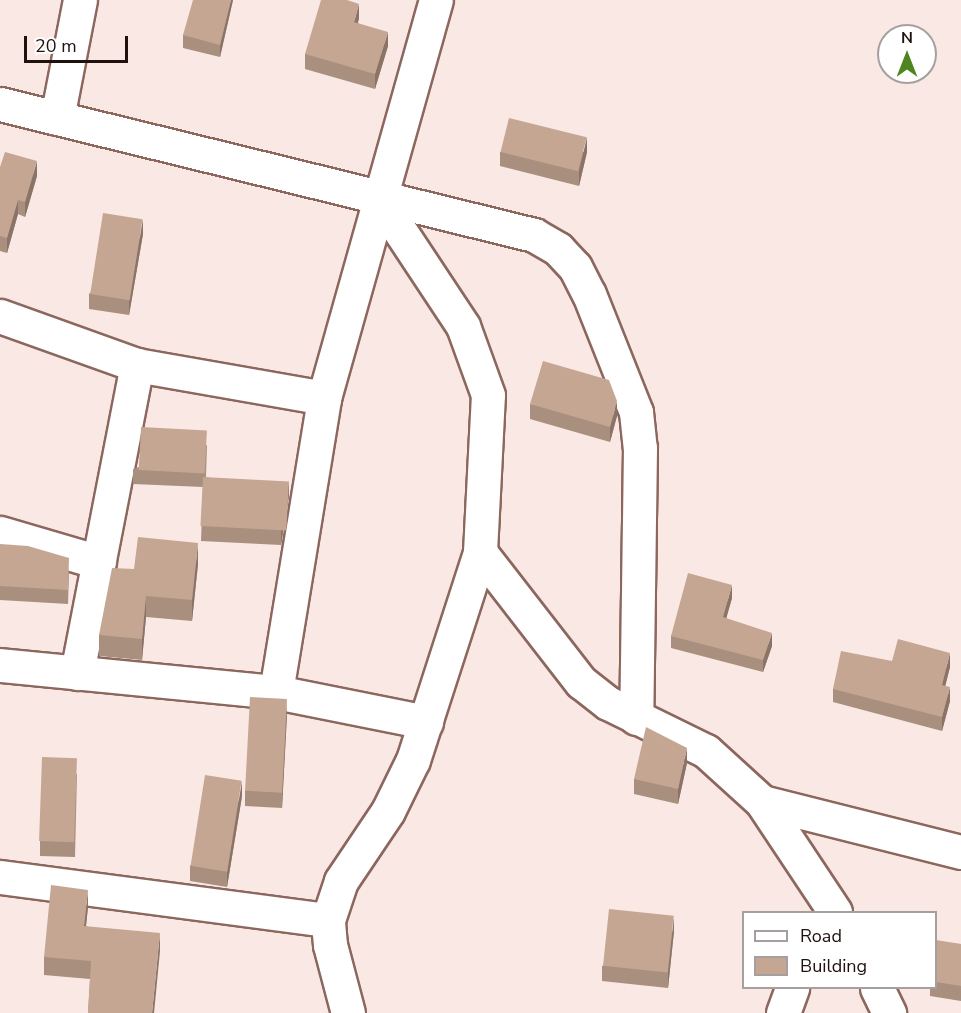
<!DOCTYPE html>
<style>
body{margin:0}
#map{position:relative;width:961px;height:1013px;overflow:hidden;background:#fae8e4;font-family:"Nunito Sans",sans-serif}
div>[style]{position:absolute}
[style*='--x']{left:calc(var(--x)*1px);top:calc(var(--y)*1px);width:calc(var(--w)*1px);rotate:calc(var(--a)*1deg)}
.roads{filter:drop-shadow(2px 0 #8c675e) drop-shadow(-2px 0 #8c675e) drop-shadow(0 2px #8c675e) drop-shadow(0 -2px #8c675e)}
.street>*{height:33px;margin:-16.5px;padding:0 16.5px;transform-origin:16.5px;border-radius:16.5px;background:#fff}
.wall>*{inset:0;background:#a98f7e}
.shaded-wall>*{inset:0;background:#8a7467}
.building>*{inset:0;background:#c5a693;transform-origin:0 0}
span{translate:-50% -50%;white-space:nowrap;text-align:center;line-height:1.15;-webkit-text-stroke:6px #fff;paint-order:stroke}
.legend{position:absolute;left:742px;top:911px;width:195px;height:78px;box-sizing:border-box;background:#fff;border:2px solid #a5a09f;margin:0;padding:8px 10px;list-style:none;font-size:18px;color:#1f110e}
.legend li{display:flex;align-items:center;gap:12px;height:30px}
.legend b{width:30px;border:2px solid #a5a09f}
.north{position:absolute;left:877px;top:24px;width:60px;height:60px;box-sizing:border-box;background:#fff;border:2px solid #a5a09f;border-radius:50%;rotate:0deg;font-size:16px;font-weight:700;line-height:24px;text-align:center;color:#1f110e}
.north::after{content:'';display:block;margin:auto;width:21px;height:27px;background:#4e851e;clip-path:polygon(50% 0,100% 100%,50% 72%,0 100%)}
.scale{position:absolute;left:24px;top:36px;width:104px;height:27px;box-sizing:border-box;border:3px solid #1f110e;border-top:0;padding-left:8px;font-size:18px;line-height:21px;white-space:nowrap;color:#1f110e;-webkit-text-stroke:4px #fff;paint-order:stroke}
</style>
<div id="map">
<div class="roads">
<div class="street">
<div style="--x:0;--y:104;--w:550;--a:13.78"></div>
<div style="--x:534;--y:235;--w:28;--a:30"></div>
<div style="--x:558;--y:249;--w:25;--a:47"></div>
<div style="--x:575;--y:267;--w:30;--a:63"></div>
<div style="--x:589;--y:294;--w:127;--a:68.3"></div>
<div style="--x:636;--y:412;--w:36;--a:84"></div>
<div style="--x:640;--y:448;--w:270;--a:90.8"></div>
<div style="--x:57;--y:118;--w:120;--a:-79"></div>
<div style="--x:0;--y:316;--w:145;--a:19.7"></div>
<div style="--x:137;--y:365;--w:190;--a:10"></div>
<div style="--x:0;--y:533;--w:103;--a:16.3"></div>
<div style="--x:480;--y:552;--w:165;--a:52.2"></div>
<div style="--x:581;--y:682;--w:34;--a:38"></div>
<div style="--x:608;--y:703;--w:109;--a:26.1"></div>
<div style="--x:706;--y:751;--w:76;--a:42.3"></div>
<div style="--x:762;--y:802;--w:132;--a:56.4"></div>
<div style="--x:0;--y:665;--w:277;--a:5.6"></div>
<div style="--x:276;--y:692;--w:153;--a:11.3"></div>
<div style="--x:77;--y:673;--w:314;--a:-79"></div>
<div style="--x:276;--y:692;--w:298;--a:-80.7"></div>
<div style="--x:324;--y:398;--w:413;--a:-74.3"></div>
<div style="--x:762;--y:802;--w:205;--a:14.1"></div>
<div style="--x:0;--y:877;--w:331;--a:7.5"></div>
<div style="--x:877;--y:988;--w:28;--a:64"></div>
<div style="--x:348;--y:1013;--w:70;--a:-104.8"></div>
<div style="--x:330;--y:945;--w:25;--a:-95"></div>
<div style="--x:328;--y:920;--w:41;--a:-71.6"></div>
<div style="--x:341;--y:881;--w:84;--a:-56.1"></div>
<div style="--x:388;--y:811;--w:57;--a:-63.9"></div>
<div style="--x:413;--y:760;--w:219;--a:-72.1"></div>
<div style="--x:480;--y:552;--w:157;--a:-87.1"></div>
<div style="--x:488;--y:395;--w:73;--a:-109.9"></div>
<div style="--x:463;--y:326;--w:152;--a:-123.5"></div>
<div style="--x:783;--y:1013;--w:27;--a:-70"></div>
</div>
</div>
<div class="wall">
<div style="clip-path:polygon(233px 0,220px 57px,183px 48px,183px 35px)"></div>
<div style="clip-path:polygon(359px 18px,358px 23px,388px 46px,375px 89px,305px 69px,305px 54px)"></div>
<div style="clip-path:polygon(500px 152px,587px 152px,579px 186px,500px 166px)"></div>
<div style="clip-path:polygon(0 167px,37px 176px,25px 217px,18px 214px,7px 253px,0 251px)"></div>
<div style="clip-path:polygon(143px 234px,129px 315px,89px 309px,89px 294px)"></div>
<div style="clip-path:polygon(530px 404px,617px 416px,610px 442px,530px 419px)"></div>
<div style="clip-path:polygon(207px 445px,206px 477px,289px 496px,281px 545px,201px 541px,203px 487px,133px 484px,133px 469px)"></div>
<div style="clip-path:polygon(0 544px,69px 573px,68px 604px,0 600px)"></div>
<div style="clip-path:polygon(198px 564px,192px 621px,146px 617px,142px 660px,99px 656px,99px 635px,134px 569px)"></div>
<div style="clip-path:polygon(732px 598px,726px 618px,772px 646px,763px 672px,671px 648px,671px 636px)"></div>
<div style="clip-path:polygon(892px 661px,950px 667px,945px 686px,950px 701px,942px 731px,833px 702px,833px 689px)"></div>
<div style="clip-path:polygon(287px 714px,282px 808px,245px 806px,245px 791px)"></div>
<div style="clip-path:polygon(687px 763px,678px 804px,634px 794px,634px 779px)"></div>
<div style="clip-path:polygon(77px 773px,75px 857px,40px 856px,40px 841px)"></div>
<div style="clip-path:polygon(242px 796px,227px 887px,190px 881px,190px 866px)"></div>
<div style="clip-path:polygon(88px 907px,86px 926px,160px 951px,88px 1013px,90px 979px,44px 975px,44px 957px)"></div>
<div style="clip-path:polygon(674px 931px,668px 988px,602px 981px,602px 966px)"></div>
<div style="clip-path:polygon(936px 943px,961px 944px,961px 1001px,930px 996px,930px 987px,936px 987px)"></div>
</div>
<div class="shaded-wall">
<div style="clip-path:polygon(231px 0,233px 0,220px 57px,220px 45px)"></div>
<div style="clip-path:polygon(359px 4px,359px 18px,354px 37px,354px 22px)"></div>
<div style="clip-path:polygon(388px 32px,388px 46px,375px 89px,375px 74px)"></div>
<div style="clip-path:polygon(587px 137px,587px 152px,579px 186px,579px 171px)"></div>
<div style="clip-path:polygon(37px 161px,37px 176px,25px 217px,25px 202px)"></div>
<div style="clip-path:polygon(18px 200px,18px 214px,7px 253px,7px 238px)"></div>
<div style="clip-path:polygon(143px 219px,143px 234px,129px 315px,129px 300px)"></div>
<div style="clip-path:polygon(617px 401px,617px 416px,610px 442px,610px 427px)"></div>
<div style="clip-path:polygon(289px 481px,289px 496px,281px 545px,281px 530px)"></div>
<div style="clip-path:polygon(198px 543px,198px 564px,192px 621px,192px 600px)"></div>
<div style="clip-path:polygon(732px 585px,732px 598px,723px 630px,723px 617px)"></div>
<div style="clip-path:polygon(146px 596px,146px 617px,142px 660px,142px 639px)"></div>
<div style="clip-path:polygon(772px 633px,772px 646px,763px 672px,763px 660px)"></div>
<div style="clip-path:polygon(950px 653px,950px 667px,942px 699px,942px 685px)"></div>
<div style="clip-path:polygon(950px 687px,950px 701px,942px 731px,942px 717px)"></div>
<div style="clip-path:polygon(287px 699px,287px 714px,282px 808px,282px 794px)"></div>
<div style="clip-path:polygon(687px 748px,687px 763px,678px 804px,678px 789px)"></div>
<div style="clip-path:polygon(242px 781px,242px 796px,227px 887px,227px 872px)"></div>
<div style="clip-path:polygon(88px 890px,88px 907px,84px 944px,84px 926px)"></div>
<div style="clip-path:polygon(674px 916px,674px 931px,668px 988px,668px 973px)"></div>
<div style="clip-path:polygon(160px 933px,160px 951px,154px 1013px,152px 1013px)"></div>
</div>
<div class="building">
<div style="clip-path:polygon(193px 0,231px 0,220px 45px,183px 35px)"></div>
<div style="clip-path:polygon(321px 0,347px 0,359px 4px,354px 22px,388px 32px,375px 74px,305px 54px)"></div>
<div style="left:509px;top:118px;width:80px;height:35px;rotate:14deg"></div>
<div style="clip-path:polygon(5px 152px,37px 161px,25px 202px,18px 200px,7px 238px,0 236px,0 167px)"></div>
<div style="left:103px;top:213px;width:40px;height:82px;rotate:9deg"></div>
<div style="clip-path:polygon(543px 361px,609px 380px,617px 401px,610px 427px,530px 404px)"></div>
<div style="left:141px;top:427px;width:66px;height:43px;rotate:3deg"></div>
<div style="left:203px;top:477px;width:86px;height:49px;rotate:3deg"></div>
<div style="clip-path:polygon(138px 537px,198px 543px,192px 600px,146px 596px,142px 639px,99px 635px,112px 568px,134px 569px)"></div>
<div style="clip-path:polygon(0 544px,28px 546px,69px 558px,68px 590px,0 586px)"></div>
<div style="clip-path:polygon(688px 573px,732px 585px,723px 617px,772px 633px,763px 660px,671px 636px)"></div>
<div style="clip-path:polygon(898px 639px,950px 653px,942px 685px,950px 687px,942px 717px,833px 689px,841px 651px,892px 661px)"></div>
<div style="left:250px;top:697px;width:37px;height:94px;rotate:3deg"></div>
<div style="clip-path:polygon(646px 727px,687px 748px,678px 789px,634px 779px)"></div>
<div style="left:42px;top:757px;width:35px;height:84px;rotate:2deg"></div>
<div style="left:205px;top:775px;width:37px;height:92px;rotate:9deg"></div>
<div style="clip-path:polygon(51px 885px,88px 890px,84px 926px,160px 933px,152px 1013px,158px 1013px,88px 1013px,91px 961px,44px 957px)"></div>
<div style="left:609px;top:909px;width:65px;height:57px;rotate:6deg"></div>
<div style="clip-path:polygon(936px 940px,961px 944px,961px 986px,936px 982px)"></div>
</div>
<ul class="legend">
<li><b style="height:8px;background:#fff"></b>Road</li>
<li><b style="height:16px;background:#c5a693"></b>Building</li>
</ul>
<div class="north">N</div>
<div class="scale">20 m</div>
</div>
